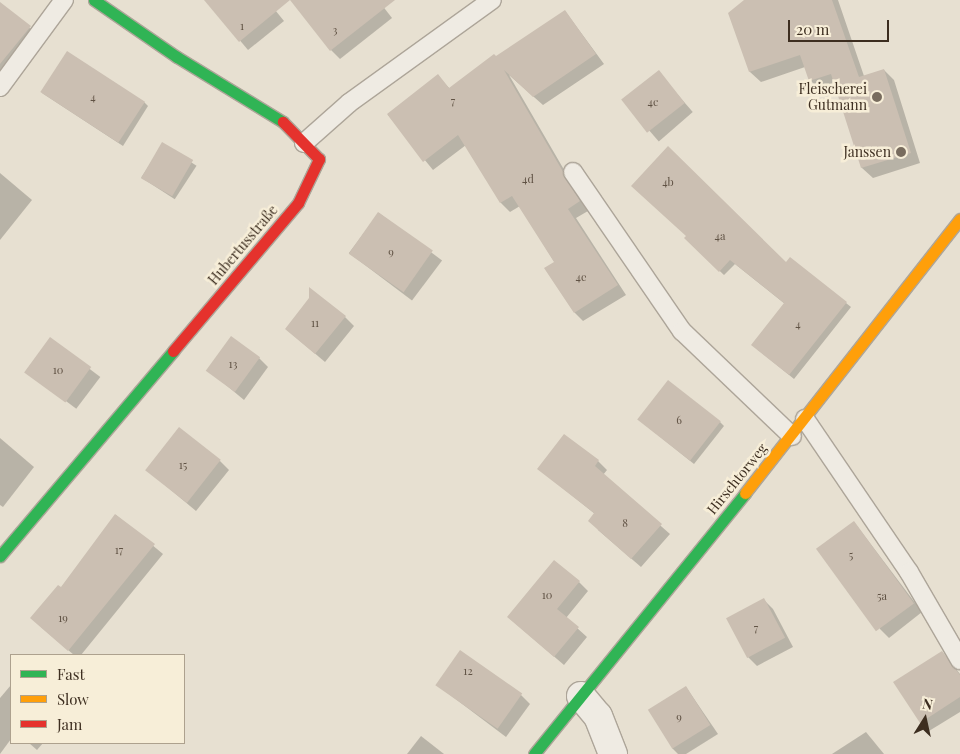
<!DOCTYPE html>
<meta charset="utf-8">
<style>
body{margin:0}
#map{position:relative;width:960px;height:754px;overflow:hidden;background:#e7e0d1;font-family:"Playfair Display",serif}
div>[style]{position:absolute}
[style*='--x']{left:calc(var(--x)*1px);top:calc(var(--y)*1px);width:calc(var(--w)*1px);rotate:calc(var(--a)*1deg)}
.shadow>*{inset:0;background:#0003;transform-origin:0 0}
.building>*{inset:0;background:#cbbfb2;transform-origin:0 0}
.roads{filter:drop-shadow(1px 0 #ada599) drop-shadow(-1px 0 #ada599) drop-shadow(0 1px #ada599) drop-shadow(0 -1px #ada599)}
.lane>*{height:18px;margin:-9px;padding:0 9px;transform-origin:9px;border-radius:9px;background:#efebe3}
.street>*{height:28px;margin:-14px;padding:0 14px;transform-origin:14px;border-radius:14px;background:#efebe3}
.fast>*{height:11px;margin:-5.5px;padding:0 5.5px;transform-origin:5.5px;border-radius:5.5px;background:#30b455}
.slow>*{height:11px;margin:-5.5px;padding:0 5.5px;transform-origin:5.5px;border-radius:5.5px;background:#ff9f0a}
.jam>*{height:11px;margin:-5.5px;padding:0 5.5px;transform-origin:5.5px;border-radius:5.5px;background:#e5322d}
.dots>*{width:14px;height:14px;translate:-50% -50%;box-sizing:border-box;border:2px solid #f7eed8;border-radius:50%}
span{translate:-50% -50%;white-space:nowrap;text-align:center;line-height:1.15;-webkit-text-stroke:5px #f7eed8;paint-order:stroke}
.number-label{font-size:11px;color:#605244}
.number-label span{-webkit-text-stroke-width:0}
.poi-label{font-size:14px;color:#3d2e20}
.right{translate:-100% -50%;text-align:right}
.street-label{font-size:14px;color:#3d2e20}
.legend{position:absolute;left:10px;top:654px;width:175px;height:90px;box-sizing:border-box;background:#f7eed8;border:1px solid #ada18e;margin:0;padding:6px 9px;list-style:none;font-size:15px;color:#3d2e20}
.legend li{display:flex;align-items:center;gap:10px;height:25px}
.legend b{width:25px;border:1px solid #ada18e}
.north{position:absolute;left:900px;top:694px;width:50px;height:50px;-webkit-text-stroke:4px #f7eed8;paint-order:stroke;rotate:10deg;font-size:14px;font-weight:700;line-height:20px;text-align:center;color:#3d2e20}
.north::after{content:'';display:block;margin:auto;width:18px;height:22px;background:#3d2e20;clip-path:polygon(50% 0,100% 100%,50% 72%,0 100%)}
.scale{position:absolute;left:788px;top:20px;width:101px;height:22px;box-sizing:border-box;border:2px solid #3d2e20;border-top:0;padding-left:6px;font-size:15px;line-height:18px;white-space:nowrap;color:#3d2e20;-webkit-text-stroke:4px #f7eed8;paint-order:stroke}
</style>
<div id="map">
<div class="shadow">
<div style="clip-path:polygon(206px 0,267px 0,284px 21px,248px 50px)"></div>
<div style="clip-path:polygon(311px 0,378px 0,392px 18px,340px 59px,331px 50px)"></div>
<div style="clip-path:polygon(746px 0,838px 0,864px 76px,884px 70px,894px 80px,920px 163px,873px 178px,862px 168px,836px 86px,821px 91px,810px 80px,805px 67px,761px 82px,750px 72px,730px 13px)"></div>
<div style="clip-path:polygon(0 3px,39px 36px,0 72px)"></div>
<div style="clip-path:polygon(565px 11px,604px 64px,543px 105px,509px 75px,588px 211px,576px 218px,626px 295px,583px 321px,575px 313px,555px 263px,520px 206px,510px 212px,501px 203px,466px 145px,433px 170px,388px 115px,438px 76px,450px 89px)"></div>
<div style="left:658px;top:72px;width:53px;height:45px;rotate:49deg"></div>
<div style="clip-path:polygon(42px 93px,144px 102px,148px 106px,123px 146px)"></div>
<div style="left:163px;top:144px;width:40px;height:40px;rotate:33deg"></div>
<div style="clip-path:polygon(0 173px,32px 200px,0 240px)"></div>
<div style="left:379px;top:213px;width:79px;height:50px;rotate:37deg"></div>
<div style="clip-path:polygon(685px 238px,846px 303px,851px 307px,794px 379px,757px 349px,785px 304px,735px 264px,724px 275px)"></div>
<div style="clip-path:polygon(311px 299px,345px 317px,354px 326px,325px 362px,286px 329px)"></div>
<div style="left:50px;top:339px;width:63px;height:40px;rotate:37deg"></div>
<div style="clip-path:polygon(259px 358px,268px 367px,244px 400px,208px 370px)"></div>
<div style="clip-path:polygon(720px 422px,724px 426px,694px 464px,643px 423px)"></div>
<div style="clip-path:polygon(564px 436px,598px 461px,607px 470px,603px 475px,670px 534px,641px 567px,598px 530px,595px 514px,539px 469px)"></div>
<div style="clip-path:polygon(0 438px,34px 467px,3px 507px,0 505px)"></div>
<div style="clip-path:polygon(220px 461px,229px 470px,196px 511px,147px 470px)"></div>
<div style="clip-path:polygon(116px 515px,163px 554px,81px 655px,74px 655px,41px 627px,61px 588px)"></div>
<div style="clip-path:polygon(854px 522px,922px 612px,889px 638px,880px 629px)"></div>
<div style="clip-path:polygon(579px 582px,588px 591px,566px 618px,587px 637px,564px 665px,508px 617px)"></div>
<div style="clip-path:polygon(764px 600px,773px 609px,793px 647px,757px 666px,748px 657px)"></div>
<div style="clip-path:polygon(942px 652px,960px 674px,960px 712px,929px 731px,920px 722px)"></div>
<div style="clip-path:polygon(11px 685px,11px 739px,0 754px,0 698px)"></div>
<div style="clip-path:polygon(437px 685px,521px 695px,530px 704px,506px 737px)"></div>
<div style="clip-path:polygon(686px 687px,718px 734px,686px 754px,678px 754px,672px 748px)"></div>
<div style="clip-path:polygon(866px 732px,884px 754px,832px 754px)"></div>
<div style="clip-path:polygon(421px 736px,444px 754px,407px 754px)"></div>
<div style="clip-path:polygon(29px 743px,43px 743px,37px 750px)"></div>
</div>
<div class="building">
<div style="clip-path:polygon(204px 0,290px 0,239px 42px)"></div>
<div style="clip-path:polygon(290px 0,395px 0,330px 51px)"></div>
<div style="clip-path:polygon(744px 0,832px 0,859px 77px,884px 69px,911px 153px,861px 168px,831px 74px,809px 81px,800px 55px,749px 72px,728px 13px)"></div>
<div style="clip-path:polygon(0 2px,31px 26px,0 64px)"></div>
<div style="clip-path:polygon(565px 10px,596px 54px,533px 97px,504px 70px,580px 201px,568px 209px,618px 285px,574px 313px,544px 268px,554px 262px,512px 196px,500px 203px,458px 135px,423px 162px,387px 114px,438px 74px,449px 88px,494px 54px,496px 56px)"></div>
<div style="left:67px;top:51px;width:93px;height:49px;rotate:33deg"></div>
<div style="left:659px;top:70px;width:42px;height:48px;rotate:52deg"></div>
<div style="left:162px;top:142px;width:36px;height:42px;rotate:30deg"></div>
<div style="clip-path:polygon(668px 146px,786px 262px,790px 257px,847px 302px,789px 375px,751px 345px,784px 303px,730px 260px,719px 272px,684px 238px,686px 236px,631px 186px)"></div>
<div style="left:378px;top:212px;width:67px;height:51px;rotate:35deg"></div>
<div style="clip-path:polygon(309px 287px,346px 316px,315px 354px,285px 329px,309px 298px)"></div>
<div style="left:231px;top:336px;width:36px;height:43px;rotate:36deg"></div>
<div style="left:50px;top:337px;width:51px;height:44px;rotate:36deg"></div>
<div style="left:668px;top:380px;width:67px;height:50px;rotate:38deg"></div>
<div style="left:179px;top:427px;width:53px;height:55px;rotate:38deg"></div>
<div style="clip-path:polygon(564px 434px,599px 460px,595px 466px,662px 524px,631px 559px,588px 521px,594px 513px,537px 469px)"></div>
<div style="clip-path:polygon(115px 514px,155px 544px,68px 651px,30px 618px,58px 585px,61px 587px)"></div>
<div style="left:854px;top:521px;width:102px;height:47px;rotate:54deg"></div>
<div style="clip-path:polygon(554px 560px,580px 581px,557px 609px,579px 627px,554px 657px,507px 617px)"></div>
<div style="left:764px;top:598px;width:45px;height:43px;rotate:62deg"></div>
<div style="left:460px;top:650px;width:76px;height:43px;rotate:35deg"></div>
<div style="clip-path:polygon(942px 651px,960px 675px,960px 697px,920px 723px,893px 682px)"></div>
<div style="left:686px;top:686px;width:46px;height:45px;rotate:58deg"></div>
</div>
<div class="roads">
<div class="lane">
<div style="--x:0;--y:87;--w:108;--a:-53.7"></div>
<div style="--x:304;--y:143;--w:60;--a:-41.6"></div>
<div style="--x:349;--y:103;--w:176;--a:-35.8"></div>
<div style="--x:573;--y:172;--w:193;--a:55.6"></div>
<div style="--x:682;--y:331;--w:152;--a:43.7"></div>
<div style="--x:805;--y:419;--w:185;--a:55.8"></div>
<div style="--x:909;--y:572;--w:102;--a:59.9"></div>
</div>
<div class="street">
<div style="--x:581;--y:696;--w:26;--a:50"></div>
<div style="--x:598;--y:716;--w:41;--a:68.5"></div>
</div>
<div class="fast">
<div style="--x:94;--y:0;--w:101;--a:34.5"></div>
<div style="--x:177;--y:57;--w:124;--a:31.5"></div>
<div style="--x:0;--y:556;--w:268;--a:-49.8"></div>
<div style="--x:534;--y:754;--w:336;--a:-51"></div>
</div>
<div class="slow">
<div style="--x:745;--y:493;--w:348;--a:-51.9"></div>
</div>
<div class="jam">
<div style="--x:173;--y:351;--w:194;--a:-49.8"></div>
<div style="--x:298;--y:203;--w:49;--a:-64.5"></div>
<div style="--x:319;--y:159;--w:52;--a:-134.2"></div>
</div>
</div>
<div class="dots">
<div style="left:877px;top:97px;background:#786c5e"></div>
<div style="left:901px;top:152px;background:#786c5e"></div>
</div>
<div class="number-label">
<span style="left:242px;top:26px">1</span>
<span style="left:335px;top:30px">3</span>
<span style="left:93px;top:97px">4</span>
<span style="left:453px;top:101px">7</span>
<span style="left:653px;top:102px">4c</span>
<span style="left:528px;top:179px">4d</span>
<span style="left:668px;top:182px">4b</span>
<span style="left:720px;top:236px">4a</span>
<span style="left:391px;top:252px">9</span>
<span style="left:581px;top:277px">4e</span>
<span style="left:315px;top:323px">11</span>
<span style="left:798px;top:324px">4</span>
<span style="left:233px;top:364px">13</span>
<span style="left:58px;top:370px">10</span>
<span style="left:679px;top:420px">6</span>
<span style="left:183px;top:465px">15</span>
<span style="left:625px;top:523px">8</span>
<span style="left:119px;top:550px">17</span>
<span style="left:851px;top:555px">5</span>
<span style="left:547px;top:595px">10</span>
<span style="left:882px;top:596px">5a</span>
<span style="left:63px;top:618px">19</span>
<span style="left:756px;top:628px">7</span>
<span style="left:468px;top:671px">12</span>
<span style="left:679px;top:717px">9</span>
</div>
<div class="poi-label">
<span class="right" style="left:867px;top:97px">Fleischerei<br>Gutmann</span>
<span class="right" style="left:891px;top:152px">Janssen</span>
</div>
<div class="street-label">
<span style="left:243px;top:245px;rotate:-50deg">Hubertusstraße</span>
<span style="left:737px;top:479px;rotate:-51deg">Hirschtorweg</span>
</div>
<ul class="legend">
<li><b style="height:6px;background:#30b455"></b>Fast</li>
<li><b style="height:6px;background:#ff9f0a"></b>Slow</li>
<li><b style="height:6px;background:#e5322d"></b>Jam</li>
</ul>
<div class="north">N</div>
<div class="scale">20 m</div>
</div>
